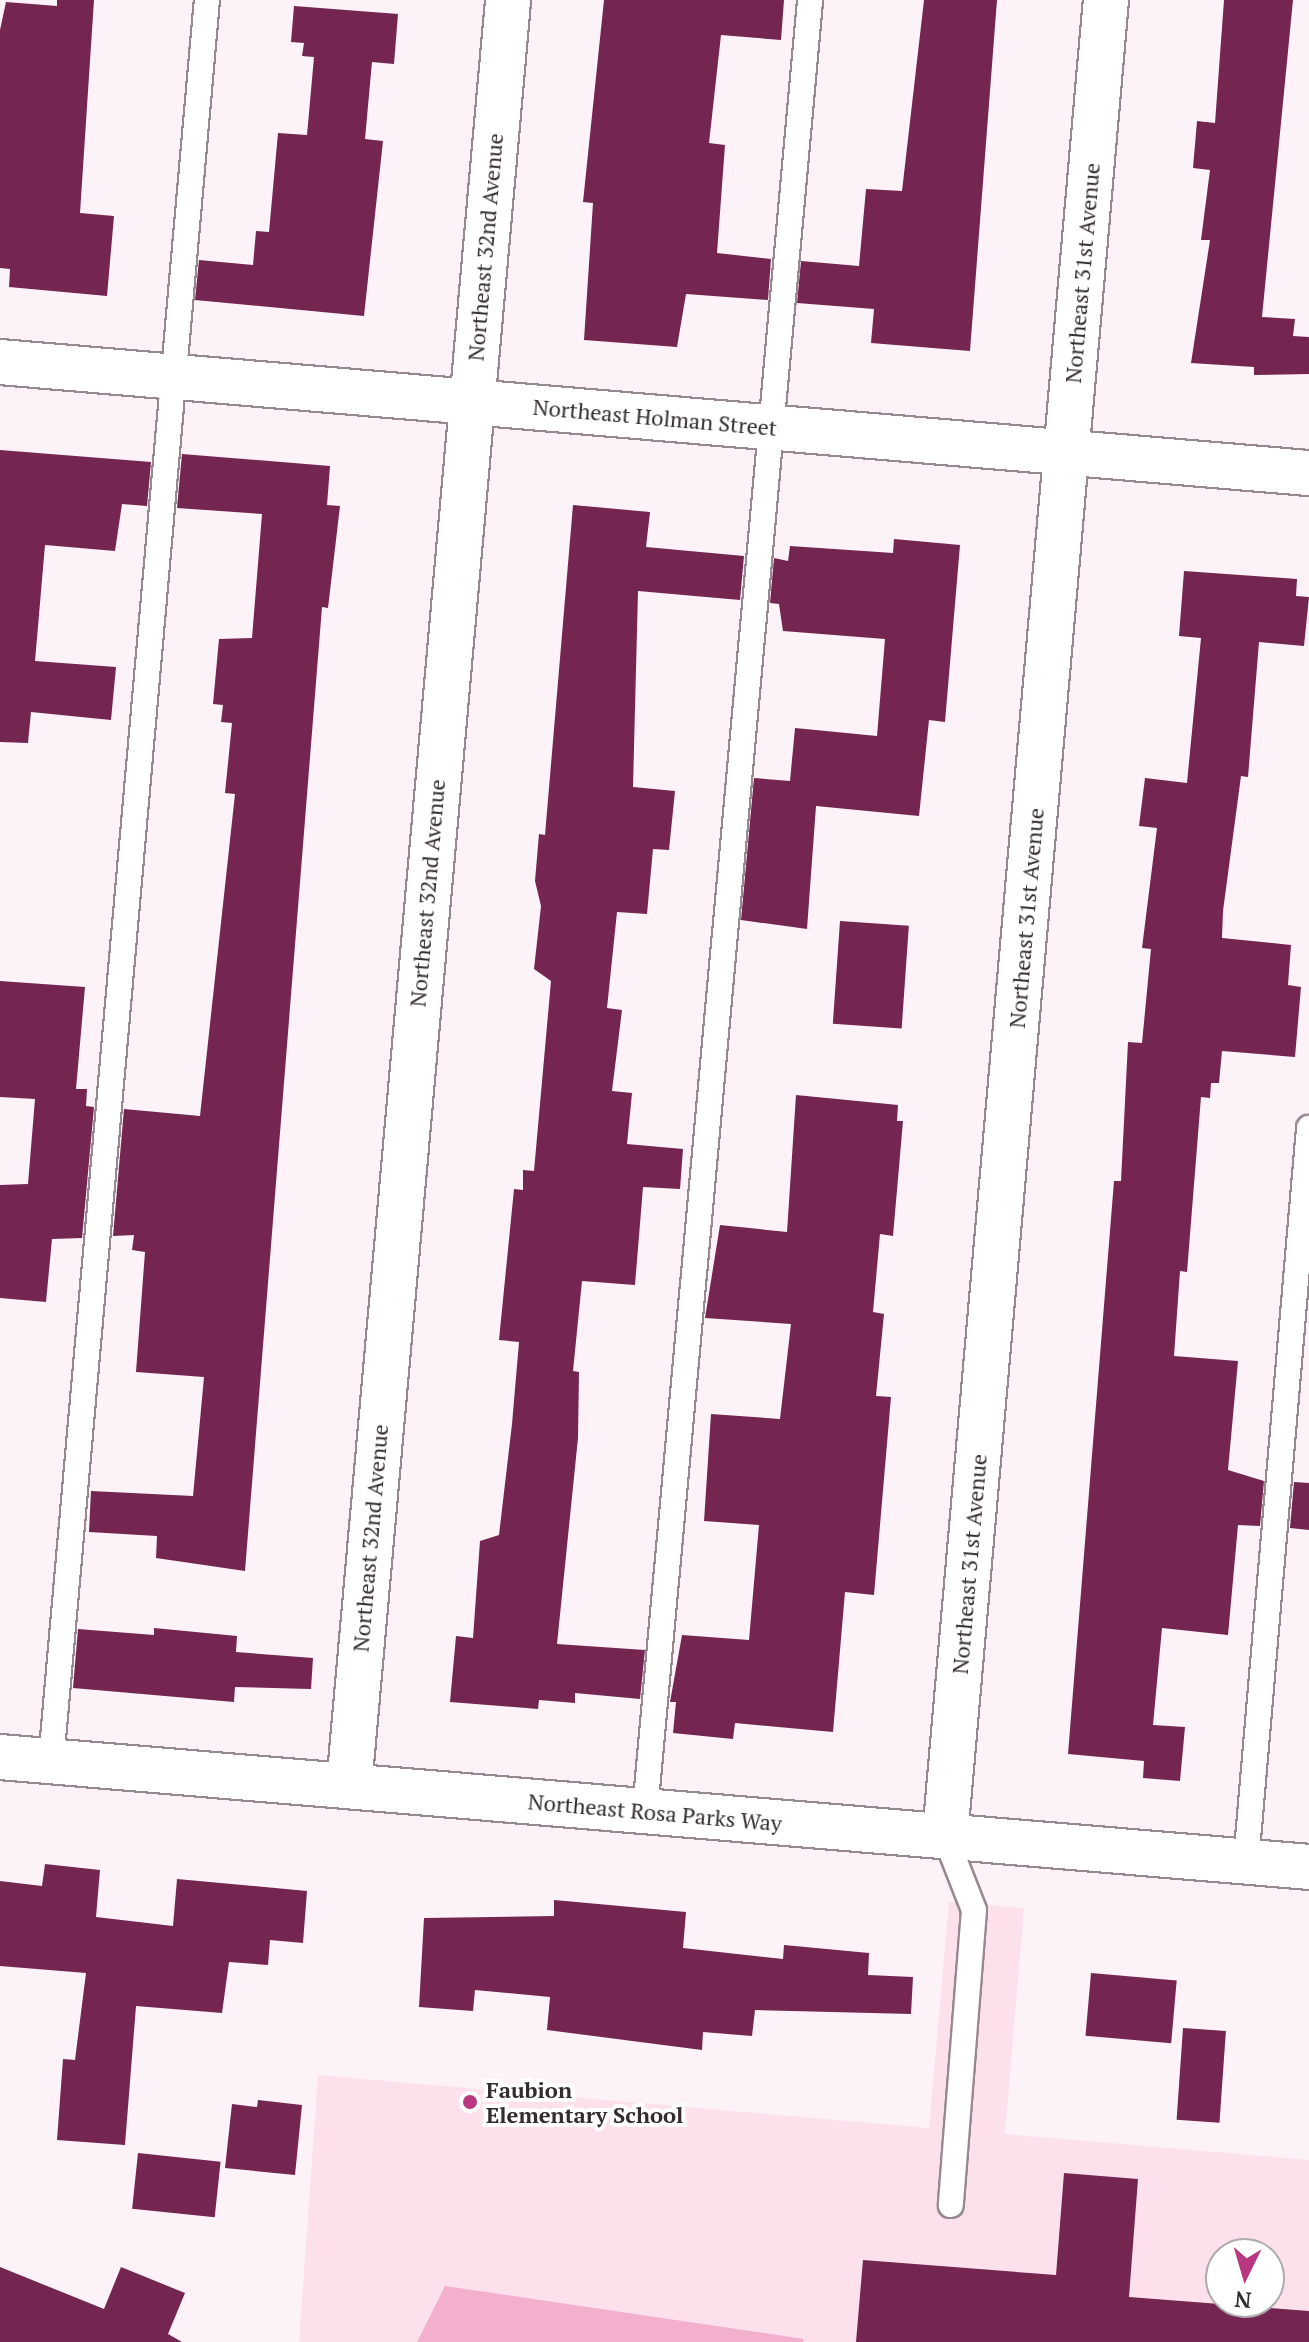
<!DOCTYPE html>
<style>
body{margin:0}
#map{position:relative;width:1309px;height:2342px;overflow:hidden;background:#fdf2f7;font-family:"PT Serif",serif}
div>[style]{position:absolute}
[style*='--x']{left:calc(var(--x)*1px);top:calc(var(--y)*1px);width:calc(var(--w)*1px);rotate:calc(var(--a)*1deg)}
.built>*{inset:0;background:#fce1ec}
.green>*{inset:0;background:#f3afce}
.building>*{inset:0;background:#742650;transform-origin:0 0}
.roads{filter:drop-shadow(2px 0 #98888f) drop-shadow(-2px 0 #98888f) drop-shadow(0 2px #98888f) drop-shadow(0 -2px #98888f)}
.lane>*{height:24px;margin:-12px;padding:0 12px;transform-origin:12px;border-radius:12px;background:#fff}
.street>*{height:44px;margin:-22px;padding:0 22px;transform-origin:22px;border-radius:22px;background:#fff}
.dots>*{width:22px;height:22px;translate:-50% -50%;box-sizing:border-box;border:4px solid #fff;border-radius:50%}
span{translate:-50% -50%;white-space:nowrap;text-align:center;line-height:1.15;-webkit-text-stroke:8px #fff;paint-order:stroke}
.street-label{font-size:22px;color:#332c2f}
.poi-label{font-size:22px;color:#332c2f;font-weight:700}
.left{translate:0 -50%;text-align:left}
.north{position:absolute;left:1205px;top:2238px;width:80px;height:80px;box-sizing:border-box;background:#fff;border:2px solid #adabac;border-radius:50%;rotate:185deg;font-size:22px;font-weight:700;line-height:32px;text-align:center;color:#332c2f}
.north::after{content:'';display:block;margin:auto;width:28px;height:36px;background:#b83780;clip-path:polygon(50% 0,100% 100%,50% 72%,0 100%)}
</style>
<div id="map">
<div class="built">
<div style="clip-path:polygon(evenodd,949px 1902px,1024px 1908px,1005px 2134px,1309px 2160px,1309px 2342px,299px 2342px,318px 2075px,929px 2128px,949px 1902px,1221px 2254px,1269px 2254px,1269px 2302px,1221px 2302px,1221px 2254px)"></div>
</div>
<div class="green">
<div style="clip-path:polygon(445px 2286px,804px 2339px,803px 2342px,417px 2342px)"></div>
</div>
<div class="building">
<div style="clip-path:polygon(57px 0,94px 0,80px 213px,114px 216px,107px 296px,9px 287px,10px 269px,0 268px,0 30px,6px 2px,57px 6px)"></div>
<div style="clip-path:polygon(604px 0,784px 0,781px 40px,721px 35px,709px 143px,725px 145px,717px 253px,771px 259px,768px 300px,686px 294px,677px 347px,584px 340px,593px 203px,583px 202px)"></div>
<div style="clip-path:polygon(924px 0,997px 0,970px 351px,871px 343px,874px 309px,797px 303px,801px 261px,859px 266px,866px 189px,902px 191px)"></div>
<div style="clip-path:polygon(1224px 0,1293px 0,1262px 317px,1295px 319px,1293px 336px,1309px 337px,1309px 374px,1254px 375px,1254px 367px,1191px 363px,1210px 240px,1201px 240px,1210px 170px,1193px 168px,1197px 121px,1215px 123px)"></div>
<div style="clip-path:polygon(294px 6px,398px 14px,394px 64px,372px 62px,365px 139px,383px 141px,364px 316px,195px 300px,199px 260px,253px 265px,256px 231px,269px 232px,278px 133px,307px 135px,314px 57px,302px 56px,304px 43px,291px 42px)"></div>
<div style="clip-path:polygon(0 450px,151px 462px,147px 506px,122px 504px,115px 551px,45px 545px,35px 661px,116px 667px,111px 720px,31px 712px,28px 743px,0 742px)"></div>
<div style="clip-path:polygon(182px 454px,330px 466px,327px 505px,340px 506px,328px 608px,322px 607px,245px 1571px,156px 1558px,157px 1536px,89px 1532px,91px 1491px,193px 1496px,204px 1377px,136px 1372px,145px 1252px,132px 1250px,134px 1235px,113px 1236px,124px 1109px,200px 1116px,235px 794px,225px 793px,232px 723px,221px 722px,223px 705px,213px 704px,219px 639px,252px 638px,262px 514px,177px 508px)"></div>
<div style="clip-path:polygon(573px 505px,650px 512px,646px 547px,744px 556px,740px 600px,638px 591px,633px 787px,675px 791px,669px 850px,653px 849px,647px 914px,617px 912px,607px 1008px,622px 1010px,612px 1091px,632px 1093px,627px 1144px,683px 1149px,680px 1189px,643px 1187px,635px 1285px,582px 1281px,573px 1371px,579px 1372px,578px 1438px,557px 1644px,645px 1650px,640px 1699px,575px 1693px,575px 1703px,539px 1700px,538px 1709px,450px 1702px,456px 1636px,473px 1638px,480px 1541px,499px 1535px,512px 1424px,519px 1342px,499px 1340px,514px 1189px,523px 1190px,523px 1170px,534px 1171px,551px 981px,534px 969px,541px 906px,535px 881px,539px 834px,545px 835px)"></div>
<div style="clip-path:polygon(894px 539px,960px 545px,945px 722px,929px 720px,919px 816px,816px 806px,807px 929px,741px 920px,754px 778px,790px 781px,795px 728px,877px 736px,885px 639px,783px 631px,779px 604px,770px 603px,774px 558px,788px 561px,790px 546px,893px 553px)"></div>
<div style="clip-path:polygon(1184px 571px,1297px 579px,1296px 596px,1309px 597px,1304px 646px,1259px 642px,1248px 777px,1241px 776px,1223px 911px,1222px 938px,1291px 945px,1288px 985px,1301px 987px,1295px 1057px,1222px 1051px,1219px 1083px,1211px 1083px,1210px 1098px,1201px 1097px,1187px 1272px,1180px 1271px,1174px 1356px,1238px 1361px,1228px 1470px,1264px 1481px,1260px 1526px,1238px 1525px,1228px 1635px,1162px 1628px,1153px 1725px,1185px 1727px,1180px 1781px,1143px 1778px,1144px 1761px,1068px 1754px,1114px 1181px,1121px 1181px,1128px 1042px,1142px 1043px,1151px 949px,1142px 948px,1157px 828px,1139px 826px,1145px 778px,1187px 783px,1201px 638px,1179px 636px)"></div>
<div style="left:840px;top:921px;width:69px;height:103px;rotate:4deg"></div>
<div style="clip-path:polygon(0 981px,85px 987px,76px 1089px,87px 1089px,86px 1106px,94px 1107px,82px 1238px,52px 1239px,46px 1302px,0 1298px,0 1185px,28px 1184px,35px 1099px,0 1097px)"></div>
<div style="clip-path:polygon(796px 1095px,898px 1105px,897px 1121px,903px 1121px,893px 1236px,880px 1234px,873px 1312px,884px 1314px,876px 1396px,891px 1397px,874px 1595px,845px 1592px,833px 1732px,735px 1723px,733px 1739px,673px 1733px,676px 1702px,670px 1702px,682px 1635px,749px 1640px,759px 1525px,704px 1521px,711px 1414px,780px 1419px,791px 1324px,705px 1318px,720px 1225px,787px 1232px)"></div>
<div style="clip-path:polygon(1294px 1482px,1309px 1483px,1309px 1530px,1290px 1528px)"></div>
<div style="clip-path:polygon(154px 1628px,237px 1636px,236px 1652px,313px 1658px,311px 1689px,235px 1687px,234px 1702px,73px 1688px,78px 1629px,154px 1635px)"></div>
<div style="clip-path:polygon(45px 1864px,100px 1870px,96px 1917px,173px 1926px,177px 1879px,307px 1891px,303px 1943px,270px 1940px,268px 1965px,229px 1962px,222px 2013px,136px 2006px,125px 2145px,57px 2140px,63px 2059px,75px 2060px,86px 1973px,0 1966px,0 1881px,42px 1886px)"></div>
<div style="clip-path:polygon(554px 1900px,686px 1912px,683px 1948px,783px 1959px,784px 1945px,869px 1953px,868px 1975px,913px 1977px,911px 2014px,755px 2010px,752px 2036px,703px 2032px,702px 2050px,547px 2030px,550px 1997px,475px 1990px,473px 2011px,419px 2007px,424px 1918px,554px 1916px)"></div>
<div style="left:1091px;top:1973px;width:86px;height:63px;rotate:5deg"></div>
<div style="left:1183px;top:2028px;width:43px;height:92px;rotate:4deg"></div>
<div style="clip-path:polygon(258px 2100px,302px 2105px,295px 2175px,225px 2168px,232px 2104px,257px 2107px)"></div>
<div style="left:138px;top:2153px;width:83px;height:56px;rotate:6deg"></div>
<div style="clip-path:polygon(1064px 2173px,1138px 2179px,1129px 2297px,1309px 2311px,1309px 2342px,856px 2342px,863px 2260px,1056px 2275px)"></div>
<div style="clip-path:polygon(0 2267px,104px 2309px,121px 2267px,185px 2293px,168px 2334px,182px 2342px,0 2342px)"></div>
</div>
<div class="roads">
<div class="lane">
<div style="--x:51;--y:1761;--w:1768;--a:-84.94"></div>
<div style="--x:645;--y:1811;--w:1819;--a:-84.79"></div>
<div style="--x:945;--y:1836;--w:79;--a:68.6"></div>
<div style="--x:974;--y:1910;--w:296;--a:94.5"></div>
<div style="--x:1246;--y:1862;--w:737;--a:-85.09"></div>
</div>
<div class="street">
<div style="--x:0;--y:362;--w:1314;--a:4.85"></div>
<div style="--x:0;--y:1757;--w:1314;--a:4.8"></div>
<div style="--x:349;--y:1786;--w:1793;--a:-84.91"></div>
<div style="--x:945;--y:1836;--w:1843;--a:-84.99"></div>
</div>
</div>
<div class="dots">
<div style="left:470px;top:2102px;background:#b83780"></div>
</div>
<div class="street-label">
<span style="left:485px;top:247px;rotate:-85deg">Northeast 32nd Avenue</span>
<span style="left:1082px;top:273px;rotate:-85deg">Northeast 31st Avenue</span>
<span style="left:655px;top:417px;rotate:5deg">Northeast Holman Street</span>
<span style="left:427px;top:893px;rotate:-85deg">Northeast 32nd Avenue</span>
<span style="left:1026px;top:918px;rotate:-85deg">Northeast 31st Avenue</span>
<span style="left:370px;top:1538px;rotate:-85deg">Northeast 32nd Avenue</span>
<span style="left:969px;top:1564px;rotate:-85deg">Northeast 31st Avenue</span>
<span style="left:655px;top:1812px;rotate:5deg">Northeast Rosa Parks Way</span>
</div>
<div class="poi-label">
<span class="left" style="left:486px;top:2102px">Faubion<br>Elementary School</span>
</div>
<div class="north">N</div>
</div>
